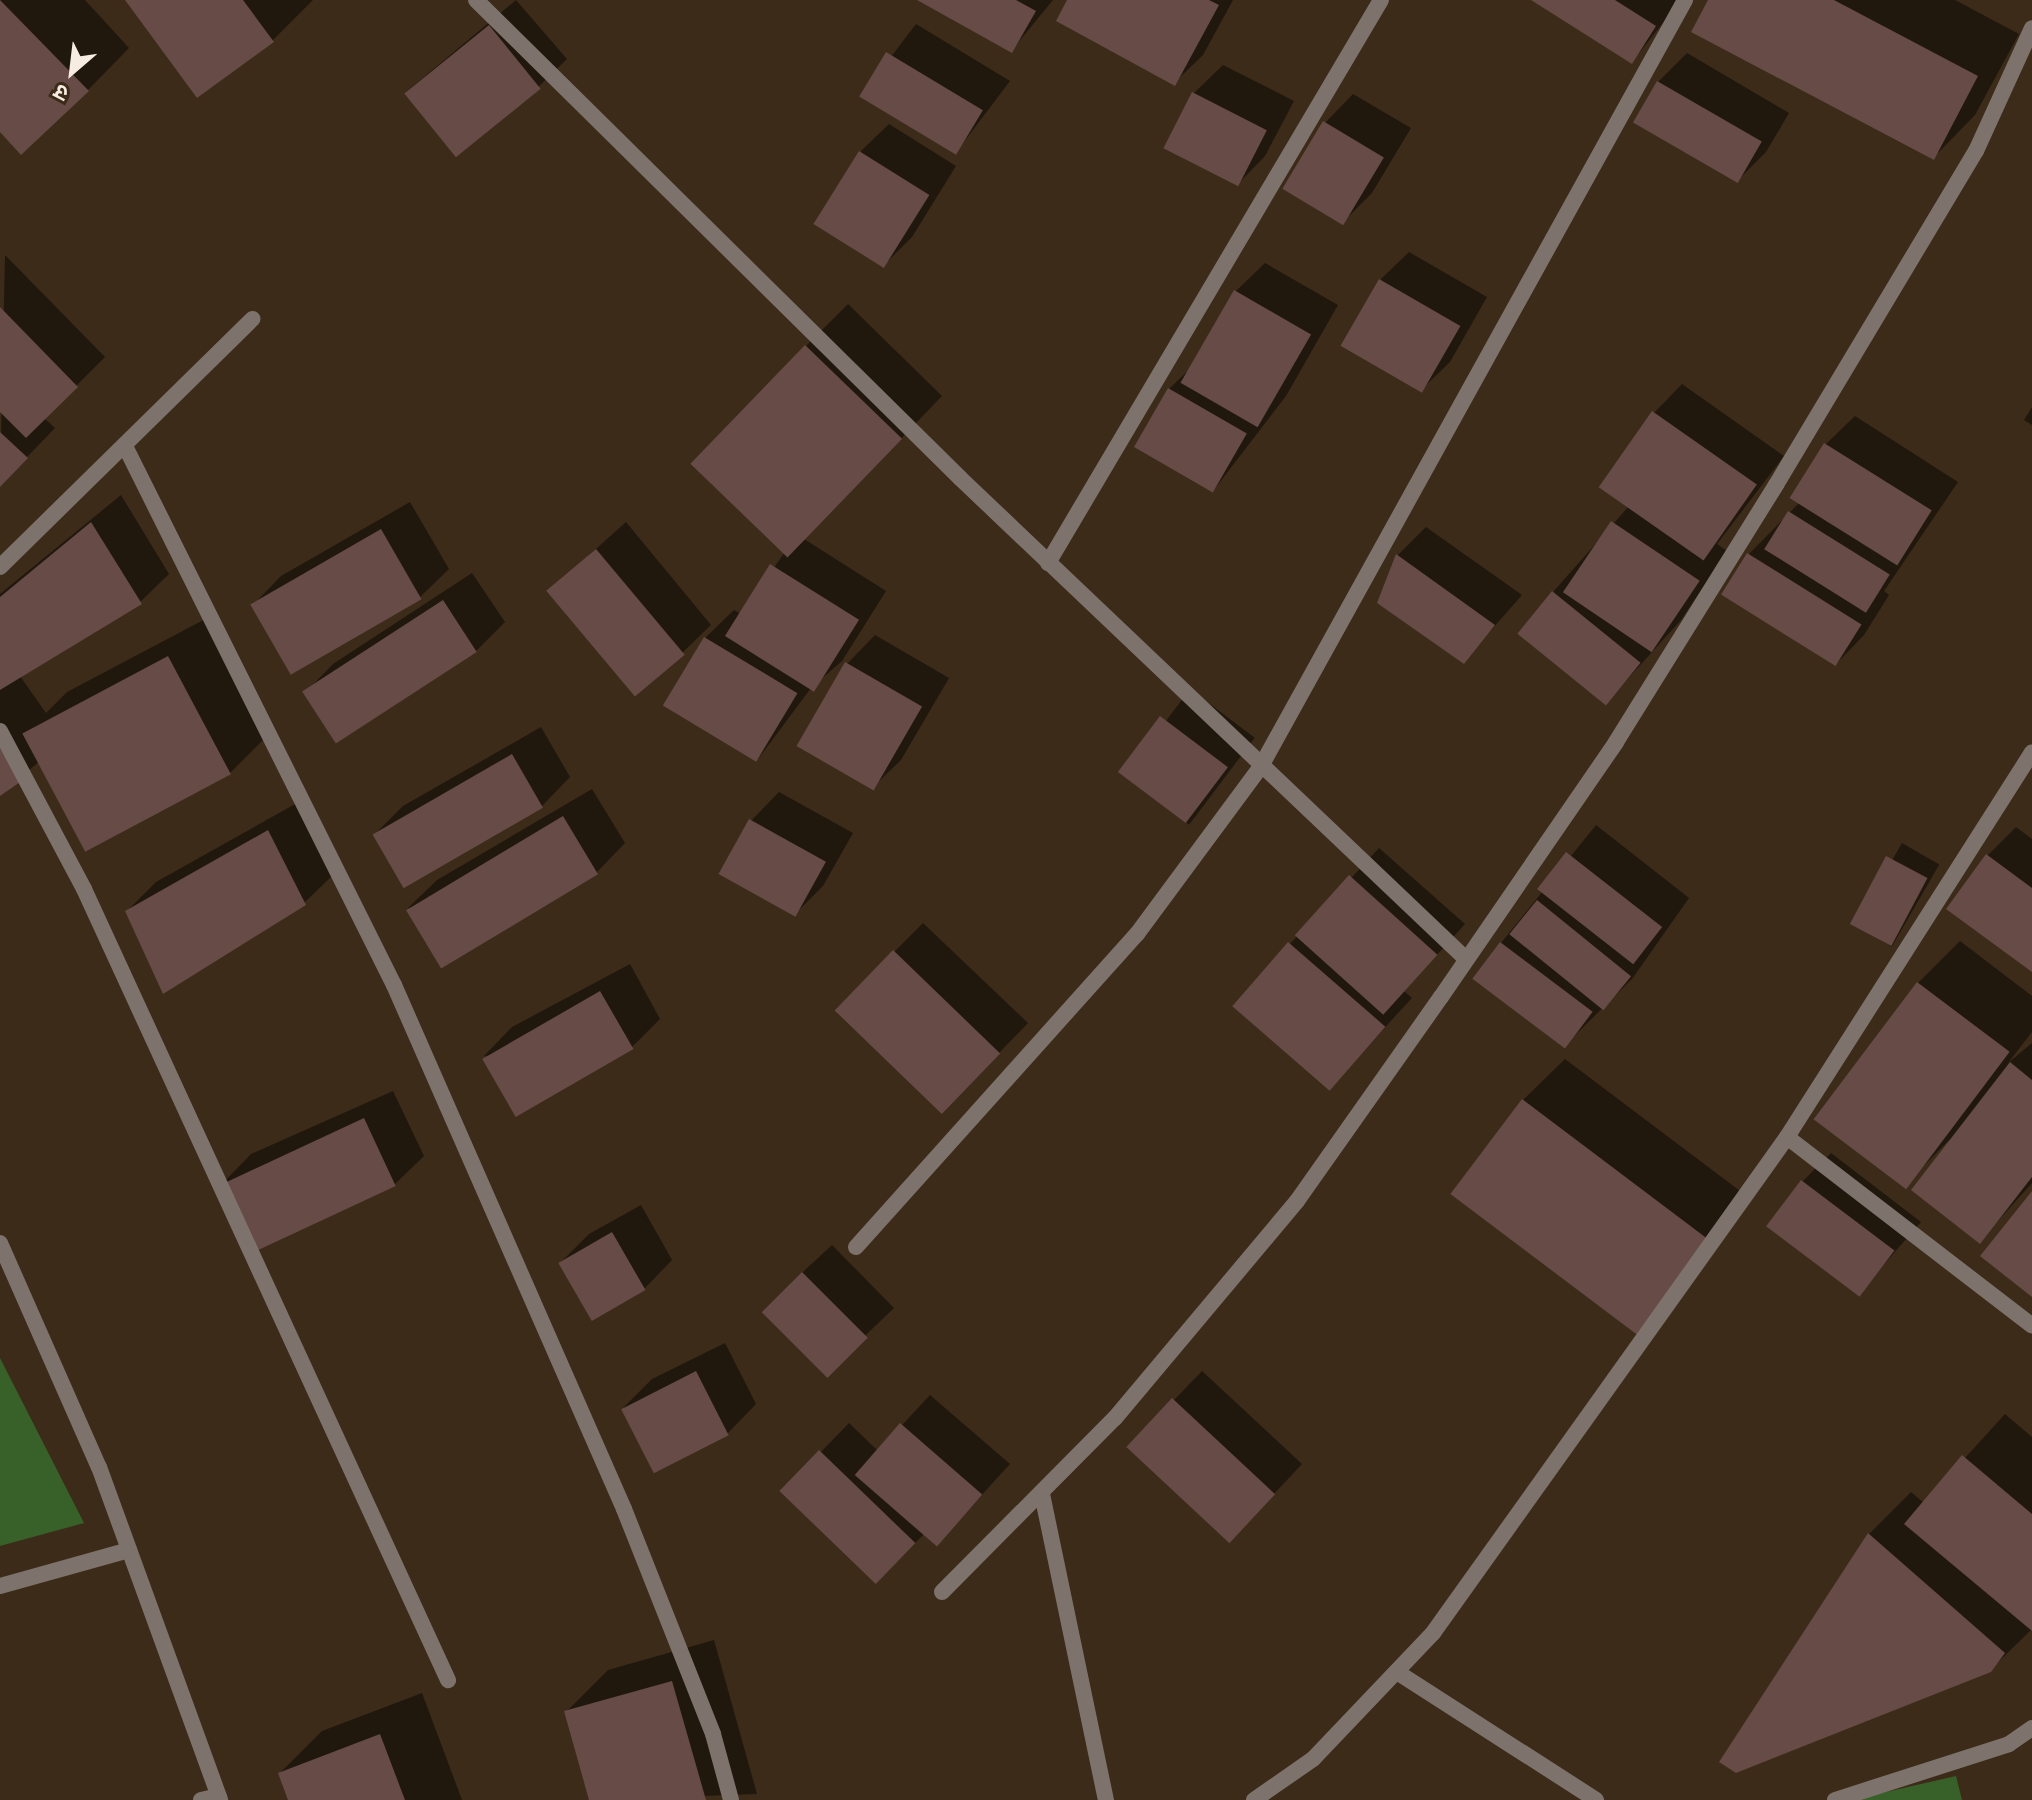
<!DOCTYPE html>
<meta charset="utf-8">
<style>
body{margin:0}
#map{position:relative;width:2032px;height:1800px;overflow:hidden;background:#3c2b19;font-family:Quicksand,"Noto Sans Devanagari",sans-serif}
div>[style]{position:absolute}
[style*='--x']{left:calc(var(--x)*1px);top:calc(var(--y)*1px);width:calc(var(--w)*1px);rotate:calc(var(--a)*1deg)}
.green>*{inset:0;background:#386029}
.shadow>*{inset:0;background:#0007;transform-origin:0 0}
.building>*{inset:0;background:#664b46;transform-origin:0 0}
.minor>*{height:16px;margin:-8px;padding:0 8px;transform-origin:8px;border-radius:8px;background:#7e736c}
span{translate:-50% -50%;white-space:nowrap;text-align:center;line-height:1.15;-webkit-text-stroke:8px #3c2b19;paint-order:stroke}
.north{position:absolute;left:32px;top:32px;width:80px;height:80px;-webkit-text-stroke:6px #3c2b19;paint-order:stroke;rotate:208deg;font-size:22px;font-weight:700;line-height:32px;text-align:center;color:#f7ece1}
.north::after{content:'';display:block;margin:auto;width:28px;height:36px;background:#f7ece1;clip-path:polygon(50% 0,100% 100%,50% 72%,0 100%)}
</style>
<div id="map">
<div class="green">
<div style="clip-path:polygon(0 1358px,84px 1523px,0 1546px)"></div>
<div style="clip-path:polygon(1956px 1776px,1962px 1800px,1851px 1800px)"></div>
</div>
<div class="shadow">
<div style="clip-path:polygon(0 0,85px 0,129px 48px,88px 90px,0 129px)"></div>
<div style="clip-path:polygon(128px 0,313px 0,273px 40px)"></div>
<div style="clip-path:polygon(516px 0,567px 59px,538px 87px,406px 92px)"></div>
<div style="clip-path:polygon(921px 0,1053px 0,1012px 50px)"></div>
<div style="clip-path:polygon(1070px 0,1233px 0,1203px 55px,1174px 83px)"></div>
<div style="clip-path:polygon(1535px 0,1681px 0,1632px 62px)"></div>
<div style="clip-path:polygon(1710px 0,1955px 0,2019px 34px,1975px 115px,1934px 157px)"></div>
<div style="clip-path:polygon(916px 24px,1010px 81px,957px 151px,862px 95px)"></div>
<div style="clip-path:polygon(1687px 53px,1789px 113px,1766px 152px,1737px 181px,1658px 82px)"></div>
<div style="clip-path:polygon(1223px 65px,1294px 101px,1265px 156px,1237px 185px,1194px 93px)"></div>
<div style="clip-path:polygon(1353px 94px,1411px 128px,1372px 193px,1343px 222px,1325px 123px)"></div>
<div style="clip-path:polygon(889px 124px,956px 166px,912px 237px,883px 266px,860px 152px)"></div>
<div style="clip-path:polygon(1409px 252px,1487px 297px,1450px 362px,1421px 390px,1380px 280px)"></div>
<div style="clip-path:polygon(5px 255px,105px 357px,44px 418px,55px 428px,0 485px)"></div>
<div style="clip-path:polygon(1265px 263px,1338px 305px,1286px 396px,1213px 491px,1169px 389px,1194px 365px,1236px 291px)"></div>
<div style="clip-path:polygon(848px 304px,942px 396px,804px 539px,886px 591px,842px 661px,811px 688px,758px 759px,705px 638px,734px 610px,741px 614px,785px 552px,806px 346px)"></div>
<div style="clip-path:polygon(1682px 384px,1784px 456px,1717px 544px,1727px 551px,1681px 620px,1606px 703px,1553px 592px,1629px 506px,1654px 413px)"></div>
<div style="clip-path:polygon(2032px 407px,2032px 425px,2024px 420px)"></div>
<div style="clip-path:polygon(1855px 416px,1958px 482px,1884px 591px,1889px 595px,1864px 635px,1836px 664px,1749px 554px,1800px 502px,1826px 444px)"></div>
<div style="clip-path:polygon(121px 495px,169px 574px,140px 602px,20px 676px,46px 713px,67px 692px,211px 616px,272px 731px,230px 773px,40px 761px,0 794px,0 594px)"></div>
<div style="clip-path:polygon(410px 502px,449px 569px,420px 597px,253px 605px,281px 576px)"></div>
<div style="clip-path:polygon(626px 522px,711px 625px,682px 653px,549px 591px)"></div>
<div style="clip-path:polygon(1426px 527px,1522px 595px,1464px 661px,1379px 603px,1398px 555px)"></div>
<div style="clip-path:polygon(472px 573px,505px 622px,476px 651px,305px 693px,333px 664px)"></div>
<div style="clip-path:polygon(875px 635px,949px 678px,901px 760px,872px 788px,847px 664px)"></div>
<div style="left:1190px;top:689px;width:81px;height:109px;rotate:37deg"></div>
<div style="clip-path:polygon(541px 727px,570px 777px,542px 806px,403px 884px,375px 834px,403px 806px)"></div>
<div style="clip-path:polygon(592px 789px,625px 843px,597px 872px,408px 908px,437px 880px)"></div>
<div style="clip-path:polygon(779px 792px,853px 833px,823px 886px,794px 915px,751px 821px)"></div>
<div style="clip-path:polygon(297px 803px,333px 875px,304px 903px,127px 911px,156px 882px)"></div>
<div style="clip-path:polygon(1596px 825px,1689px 898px,1632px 979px,1564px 1046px,1501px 943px)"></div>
<div style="clip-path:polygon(2016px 827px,2032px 839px,2032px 970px,1987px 856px)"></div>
<div style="left:1902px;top:843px;width:43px;height:95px;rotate:30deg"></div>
<div style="clip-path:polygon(1379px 848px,1465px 924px,1404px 991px,1412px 998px,1329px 1088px,1290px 944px)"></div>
<div style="clip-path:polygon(923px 923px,1028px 1023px,971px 1082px,894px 952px)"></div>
<div style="clip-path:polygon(1960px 941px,2032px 996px,2032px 1032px,2008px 1063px,2032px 1043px,2032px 1183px,1980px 1241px,1949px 1140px,1904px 1186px,1815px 1117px,1918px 983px)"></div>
<div style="clip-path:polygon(630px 964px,660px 1019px,631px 1048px,484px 1056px,512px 1027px)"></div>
<div style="clip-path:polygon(1565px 1059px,1748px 1197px,1678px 1290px,1523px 1100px)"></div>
<div style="clip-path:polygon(393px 1091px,424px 1156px,395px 1184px,223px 1183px,251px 1154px)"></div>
<div style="clip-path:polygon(1831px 1153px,1921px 1222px,1858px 1294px,1802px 1182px)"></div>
<div style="clip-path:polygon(641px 1205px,672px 1260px,644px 1289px,560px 1263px,589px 1234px)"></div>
<div style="clip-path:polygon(832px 1245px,894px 1308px,824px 1375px,791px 1283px)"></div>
<div style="clip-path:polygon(725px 1343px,756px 1404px,728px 1433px,623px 1408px,652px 1379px)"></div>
<div style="clip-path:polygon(1202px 1371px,1302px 1464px,1257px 1512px,1129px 1447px)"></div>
<div style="clip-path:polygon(930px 1395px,1010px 1464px,937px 1544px,925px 1533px,877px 1581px,783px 1491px,849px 1423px,878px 1451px)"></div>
<div style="clip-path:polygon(2005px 1414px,2032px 1437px,2032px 1629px,1990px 1670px,1722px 1761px,1869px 1534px,1911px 1492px,1924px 1503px)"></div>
<div style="clip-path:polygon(714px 1640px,757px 1794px,591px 1800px,566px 1712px,608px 1670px)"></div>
<div style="clip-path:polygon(422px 1693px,462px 1800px,290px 1800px,280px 1773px,322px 1731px)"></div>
</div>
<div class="building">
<div style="clip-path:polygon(0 0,89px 91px,21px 155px,0 132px)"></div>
<div style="clip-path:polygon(125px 0,243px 0,274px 42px,197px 98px)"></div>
<div style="clip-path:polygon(917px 0,1016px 0,1036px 11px,1012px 53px)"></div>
<div style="clip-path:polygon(1067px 0,1209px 0,1219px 5px,1175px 86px,1056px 21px)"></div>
<div style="clip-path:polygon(1531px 0,1615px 0,1656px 26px,1632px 64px)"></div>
<div style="clip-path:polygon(1708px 0,1834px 0,1978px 76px,1934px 160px,1691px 32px)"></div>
<div style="left:489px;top:25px;width:82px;height:109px;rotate:51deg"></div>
<div style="left:886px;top:52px;width:113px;height:52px;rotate:31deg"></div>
<div style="left:1657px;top:81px;width:121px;height:48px;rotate:30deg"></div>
<div style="left:1192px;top:92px;width:84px;height:63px;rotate:27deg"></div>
<div style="left:1323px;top:121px;width:71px;height:79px;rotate:31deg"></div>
<div style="left:859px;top:151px;width:83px;height:86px;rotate:32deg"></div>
<div style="left:1379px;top:279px;width:94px;height:77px;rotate:30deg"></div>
<div style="left:1234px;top:290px;width:89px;height:107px;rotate:30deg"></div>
<div style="clip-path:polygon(0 307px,78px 387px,26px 438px,0 412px)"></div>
<div style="left:805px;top:345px;width:135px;height:165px;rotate:44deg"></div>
<div style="left:1168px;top:388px;width:91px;height:68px;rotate:30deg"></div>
<div style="left:1652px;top:411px;width:128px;height:93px;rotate:35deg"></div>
<div style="clip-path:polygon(0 432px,28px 458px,0 487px)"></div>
<div style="left:1824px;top:443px;width:127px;height:65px;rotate:32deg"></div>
<div style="left:1788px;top:511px;width:120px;height:45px;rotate:32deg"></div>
<div style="left:1611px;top:521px;width:107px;height:86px;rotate:34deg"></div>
<div style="clip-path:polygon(91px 522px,142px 604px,0 690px,0 597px)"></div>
<div style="left:381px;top:529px;width:81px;height:151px;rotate:60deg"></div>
<div style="left:596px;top:549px;width:138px;height:65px;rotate:50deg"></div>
<div style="left:1747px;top:553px;width:135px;height:49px;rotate:32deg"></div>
<div style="clip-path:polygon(1396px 554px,1495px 625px,1464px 664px,1377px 603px)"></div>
<div style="left:770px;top:564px;width:105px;height:85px;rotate:32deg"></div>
<div style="left:1552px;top:591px;width:114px;height:55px;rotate:39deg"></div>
<div style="left:443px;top:600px;width:62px;height:168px;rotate:57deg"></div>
<div style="left:704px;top:637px;width:109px;height:80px;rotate:31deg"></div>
<div style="left:168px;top:656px;width:134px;height:165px;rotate:62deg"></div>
<div style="left:845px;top:662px;width:89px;height:97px;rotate:30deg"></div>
<div style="left:1160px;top:716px;width:85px;height:70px;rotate:37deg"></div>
<div style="clip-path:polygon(0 748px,23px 780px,0 796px)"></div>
<div style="left:512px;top:754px;width:62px;height:161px;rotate:60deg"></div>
<div style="left:563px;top:816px;width:68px;height:183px;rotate:59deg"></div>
<div style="left:749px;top:819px;width:88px;height:63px;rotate:29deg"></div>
<div style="clip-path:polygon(268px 830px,306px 905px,163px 994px,125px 911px)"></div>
<div style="left:1566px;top:852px;width:122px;height:47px;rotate:38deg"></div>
<div style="clip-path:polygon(1986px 854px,2032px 888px,2032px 972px,1946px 909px)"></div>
<div style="left:1886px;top:856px;width:47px;height:77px;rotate:28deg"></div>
<div style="left:1349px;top:875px;width:119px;height:81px;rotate:42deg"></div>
<div style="left:1537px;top:900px;width:121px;height:44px;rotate:39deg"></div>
<div style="left:1288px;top:942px;width:129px;height:85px;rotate:41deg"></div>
<div style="left:1500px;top:942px;width:116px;height:46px;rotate:37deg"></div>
<div style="left:893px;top:950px;width:149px;height:84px;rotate:44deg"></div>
<div style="left:1917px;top:982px;width:116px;height:172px;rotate:37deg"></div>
<div style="left:600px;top:991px;width:67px;height:136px;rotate:60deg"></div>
<div style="clip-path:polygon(2010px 1062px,2032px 1080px,2032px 1177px,1980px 1244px,1911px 1190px)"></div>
<div style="left:1522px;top:1099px;width:233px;height:119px;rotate:37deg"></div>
<div style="left:364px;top:1118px;width:75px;height:158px;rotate:65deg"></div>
<div style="left:1801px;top:1180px;width:117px;height:58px;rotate:37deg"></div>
<div style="clip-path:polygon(2032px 1191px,2032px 1297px,1980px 1256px)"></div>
<div style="left:612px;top:1232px;width:67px;height:62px;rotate:60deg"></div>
<div style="left:802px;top:1272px;width:93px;height:57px;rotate:45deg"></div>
<div style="left:696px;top:1371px;width:72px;height:84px;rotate:63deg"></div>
<div style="left:1172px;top:1398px;width:141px;height:67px;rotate:43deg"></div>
<div style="left:900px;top:1423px;width:109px;height:69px;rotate:41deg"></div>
<div style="left:819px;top:1450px;width:134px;height:57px;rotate:44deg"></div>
<div style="clip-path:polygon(1962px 1455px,2032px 1514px,2032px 1631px,1904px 1524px)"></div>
<div style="clip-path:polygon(1868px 1533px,2005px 1653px,1991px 1672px,1736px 1773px,1719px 1762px)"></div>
<div style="clip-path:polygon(672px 1681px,706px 1800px,589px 1800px,564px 1711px)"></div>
<div style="clip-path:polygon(380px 1734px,405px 1800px,288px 1800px,278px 1773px)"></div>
</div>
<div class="minor">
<div style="--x:476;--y:0;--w:680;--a:44.64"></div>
<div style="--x:960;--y:478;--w:697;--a:43.55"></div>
<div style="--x:127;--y:450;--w:598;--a:63.48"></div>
<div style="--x:394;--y:985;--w:572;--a:66.3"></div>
<div style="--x:624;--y:1509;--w:242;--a:68.4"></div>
<div style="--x:713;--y:1734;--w:68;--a:74.7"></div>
<div style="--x:1048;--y:563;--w:654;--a:-59.4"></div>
<div style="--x:0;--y:567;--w:354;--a:-44.5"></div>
<div style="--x:0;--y:731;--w:179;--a:62"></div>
<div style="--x:84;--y:889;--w:871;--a:65.29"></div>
<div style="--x:1787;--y:1137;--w:309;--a:37.6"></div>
<div style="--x:0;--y:1243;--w:245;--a:66.2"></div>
<div style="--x:99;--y:1467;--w:354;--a:70"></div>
<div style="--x:856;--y:1247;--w:421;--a:-48.1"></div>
<div style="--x:1137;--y:934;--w:207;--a:-53.5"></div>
<div style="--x:1260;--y:768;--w:878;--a:-61.04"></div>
<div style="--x:1042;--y:1494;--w:313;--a:78.2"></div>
<div style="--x:0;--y:1586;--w:134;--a:-15.6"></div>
<div style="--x:942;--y:1592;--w:245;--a:-45.2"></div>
<div style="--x:1115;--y:1418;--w:283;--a:-50"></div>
<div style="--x:1297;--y:1201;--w:250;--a:-54.8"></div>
<div style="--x:1441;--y:997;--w:309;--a:-55.5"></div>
<div style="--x:1616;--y:742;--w:303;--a:-58.1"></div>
<div style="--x:1776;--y:485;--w:389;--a:-59.1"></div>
<div style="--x:1976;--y:151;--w:135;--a:-65.5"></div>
<div style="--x:1400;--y:1674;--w:233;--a:32.7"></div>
<div style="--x:201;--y:1800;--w:18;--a:-13"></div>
<div style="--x:1254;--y:1800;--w:72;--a:-34.8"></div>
<div style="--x:1313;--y:1759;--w:174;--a:-46.4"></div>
<div style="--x:1433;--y:1633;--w:609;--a:-54.48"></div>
<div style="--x:1787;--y:1137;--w:456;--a:-57.5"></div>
<div style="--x:1835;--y:1800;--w:183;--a:-17.8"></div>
<div style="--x:2009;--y:1744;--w:28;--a:-35"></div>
</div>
<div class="north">उ</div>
</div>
